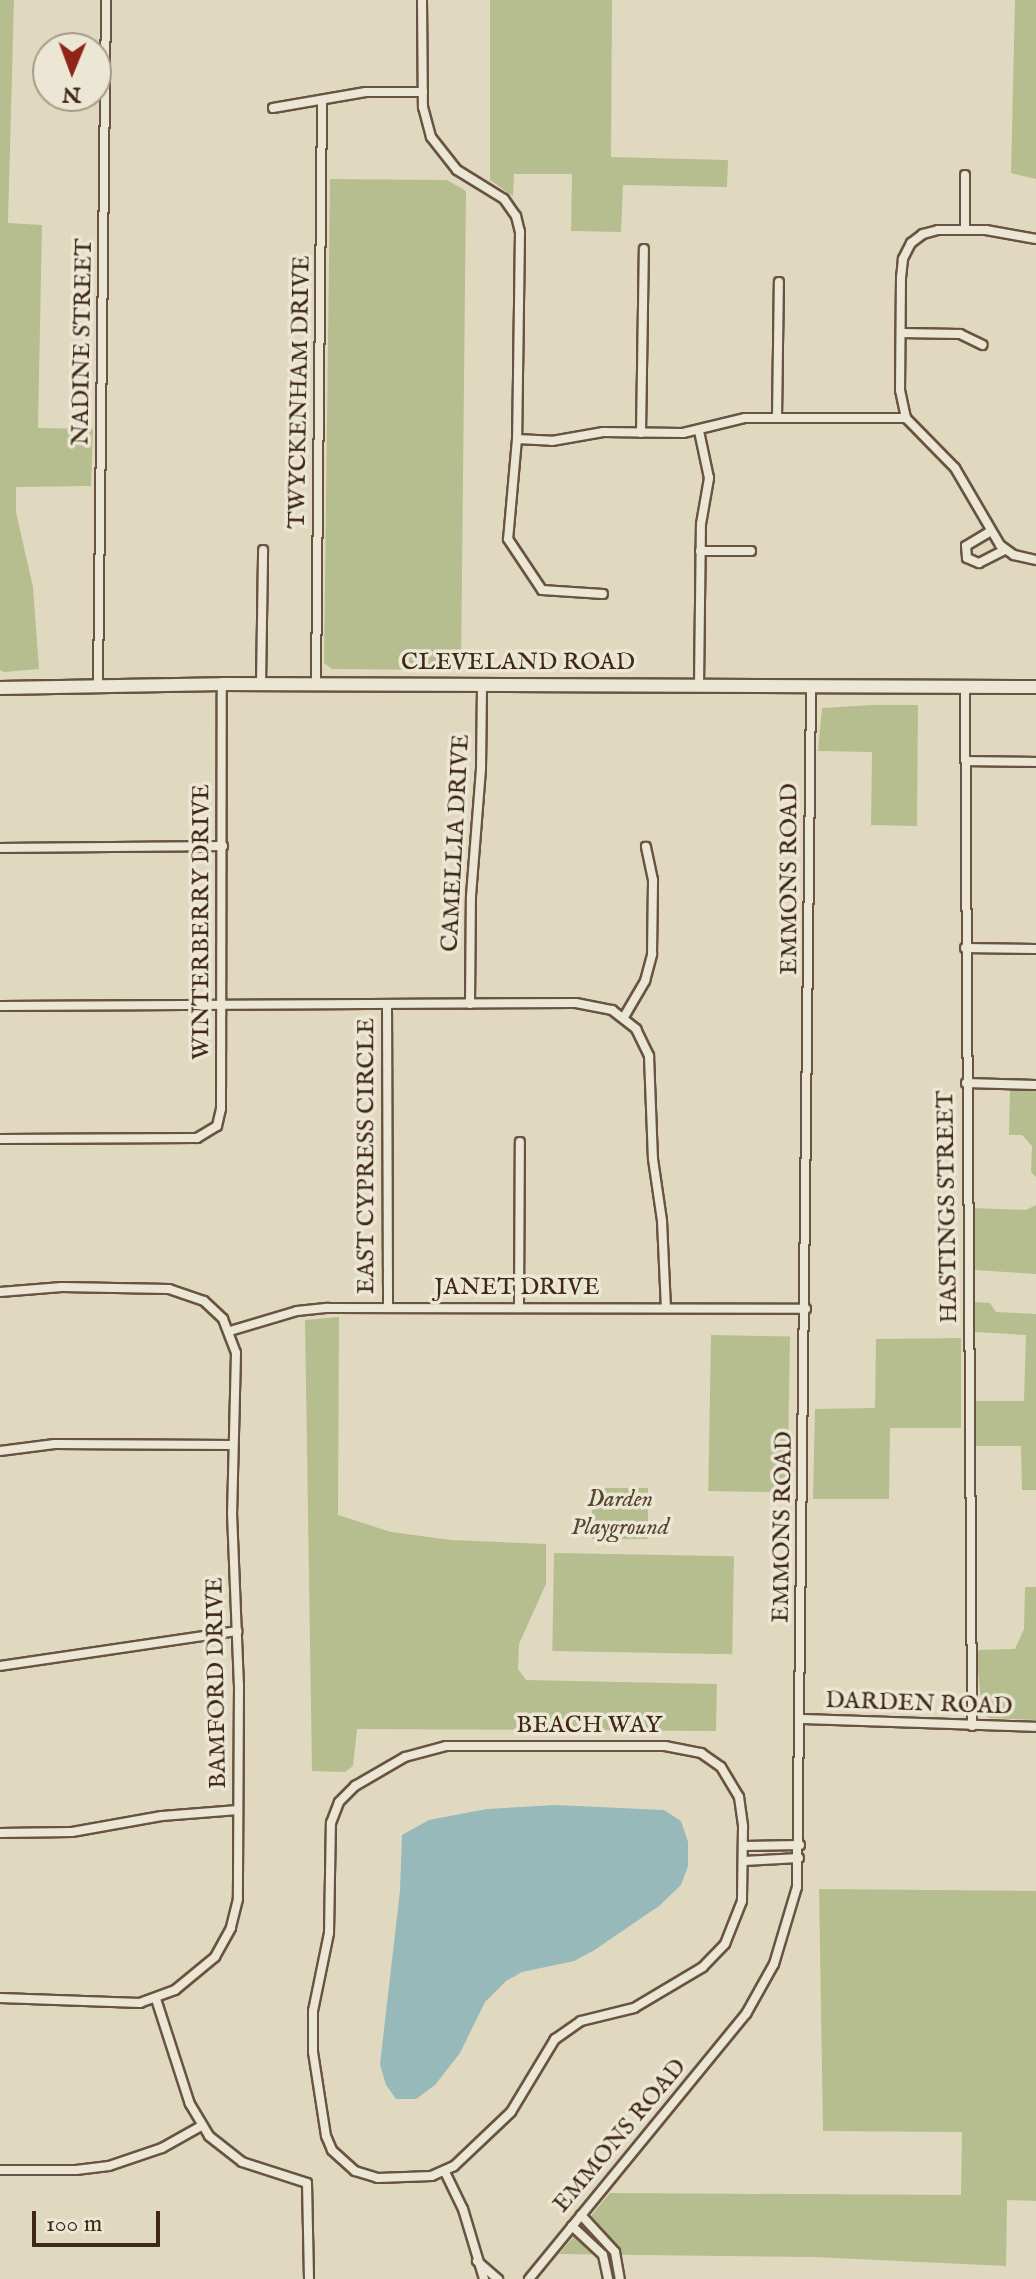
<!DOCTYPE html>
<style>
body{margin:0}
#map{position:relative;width:1036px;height:2279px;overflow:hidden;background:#e1d9bf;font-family:"IM FELL English",serif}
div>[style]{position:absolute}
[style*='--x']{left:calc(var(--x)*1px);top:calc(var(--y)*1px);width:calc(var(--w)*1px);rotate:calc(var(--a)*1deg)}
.green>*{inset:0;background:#b6be90;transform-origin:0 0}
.water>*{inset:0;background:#97b9ba}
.roads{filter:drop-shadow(2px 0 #685440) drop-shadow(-2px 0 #685440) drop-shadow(0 2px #685440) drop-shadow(0 -2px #685440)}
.minor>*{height:8px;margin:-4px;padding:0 4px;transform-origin:4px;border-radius:4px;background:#ece6d5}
.secondary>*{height:12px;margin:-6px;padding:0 6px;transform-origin:6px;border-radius:6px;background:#ece6d5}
span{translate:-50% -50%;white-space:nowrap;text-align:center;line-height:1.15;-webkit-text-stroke:7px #ece6d5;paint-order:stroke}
.street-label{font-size:24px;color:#402815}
.park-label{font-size:24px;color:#58462e;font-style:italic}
.north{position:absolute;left:32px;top:32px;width:80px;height:80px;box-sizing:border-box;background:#ece6d5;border:2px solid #a79a88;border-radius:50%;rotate:181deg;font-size:22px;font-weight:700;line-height:32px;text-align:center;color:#402815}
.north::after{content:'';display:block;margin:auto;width:28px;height:36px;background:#8f2418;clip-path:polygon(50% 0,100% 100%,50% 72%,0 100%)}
.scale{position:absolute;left:32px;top:2211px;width:128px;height:36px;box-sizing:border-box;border:4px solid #402815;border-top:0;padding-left:10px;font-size:24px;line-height:28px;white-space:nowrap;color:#402815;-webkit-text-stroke:6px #ece6d5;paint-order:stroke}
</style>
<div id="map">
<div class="green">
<div style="clip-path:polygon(0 0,14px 0,8px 223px,42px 225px,38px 428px,93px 429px,91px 486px,16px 487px,16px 512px,33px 587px,39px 669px,4px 672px,0 670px)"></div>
<div style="clip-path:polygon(490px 0,612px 0,611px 157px,728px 160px,727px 187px,623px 185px,621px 232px,571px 231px,572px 174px,514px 174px,513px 196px,490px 180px)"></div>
<div style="clip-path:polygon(1015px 0,1036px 0,1036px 179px,1011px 173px)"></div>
<div style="clip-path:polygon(330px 179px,447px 180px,466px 191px,461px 670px,332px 669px,324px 663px)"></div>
<div style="clip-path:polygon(873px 705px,918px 705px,917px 826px,871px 825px,872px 752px,818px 751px,822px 708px)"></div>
<div style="clip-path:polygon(1010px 1089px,1036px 1089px,1036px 1177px,1031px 1172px,1032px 1146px,1022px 1135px,1009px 1135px)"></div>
<div style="clip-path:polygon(1036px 1205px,1036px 1274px,974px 1270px,973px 1208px,1026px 1210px)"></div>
<div style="clip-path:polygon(974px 1302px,990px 1303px,996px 1312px,1036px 1314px,1036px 1490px,1022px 1490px,1021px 1446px,976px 1446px,975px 1401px,1024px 1401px,1026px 1335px,975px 1332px)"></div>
<div style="clip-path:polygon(339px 1317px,338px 1515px,391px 1532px,451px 1540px,546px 1544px,546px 1584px,519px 1644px,518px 1669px,526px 1680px,717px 1684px,716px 1731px,357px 1729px,353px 1766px,345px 1772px,312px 1771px,305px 1320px)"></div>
<div style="left:711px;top:1335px;width:79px;height:156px;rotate:1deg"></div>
<div style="clip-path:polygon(961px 1338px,961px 1428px,890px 1428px,889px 1499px,813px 1499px,815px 1409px,875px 1408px,876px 1339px)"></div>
<div style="left:592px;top:1488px;width:56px;height:51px"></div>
<div style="left:554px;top:1553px;width:180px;height:98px;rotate:1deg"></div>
<div style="clip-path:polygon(1025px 1587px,1036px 1587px,1036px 1720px,989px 1718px,982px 1713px,976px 1650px,1015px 1649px,1024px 1629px)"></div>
<div style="clip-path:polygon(819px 1889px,1036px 1891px,1036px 2201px,1007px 2200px,1006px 2266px,813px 2257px,559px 2254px,610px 2193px,961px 2195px,962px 2132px,823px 2131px)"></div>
</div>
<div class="water">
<div style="clip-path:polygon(555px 1805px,664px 1810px,681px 1821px,688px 1842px,688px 1866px,681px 1885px,659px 1906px,593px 1951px,574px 1961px,522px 1972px,506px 1981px,485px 2002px,460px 2053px,435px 2085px,416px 2099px,396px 2099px,386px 2085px,380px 2064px,400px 1891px,402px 1835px,429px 1820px,487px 1809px)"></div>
</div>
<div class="roads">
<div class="minor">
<div style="--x:422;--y:0;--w:107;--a:89.5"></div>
<div style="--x:423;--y:107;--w:31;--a:75"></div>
<div style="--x:431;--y:137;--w:42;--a:51.8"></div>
<div style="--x:457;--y:170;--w:55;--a:31.7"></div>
<div style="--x:504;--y:199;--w:21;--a:55"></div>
<div style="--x:516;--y:216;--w:16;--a:76"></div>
<div style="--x:520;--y:232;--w:207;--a:90.8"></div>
<div style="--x:517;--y:439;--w:100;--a:95.1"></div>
<div style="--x:508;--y:539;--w:61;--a:56.3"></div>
<div style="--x:542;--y:590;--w:61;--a:3.8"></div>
<div style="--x:273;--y:108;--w:94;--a:-9.8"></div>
<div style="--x:366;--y:92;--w:57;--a:0"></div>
<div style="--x:965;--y:175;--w:55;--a:90"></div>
<div style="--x:1036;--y:239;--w:51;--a:-169.8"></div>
<div style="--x:986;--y:230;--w:48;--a:180"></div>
<div style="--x:938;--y:230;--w:16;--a:165"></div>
<div style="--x:923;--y:234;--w:15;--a:143"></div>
<div style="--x:911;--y:243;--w:18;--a:117"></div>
<div style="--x:903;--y:259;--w:18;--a:96"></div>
<div style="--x:901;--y:277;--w:113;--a:90.5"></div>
<div style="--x:900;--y:390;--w:29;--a:78"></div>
<div style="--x:906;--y:418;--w:70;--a:45.6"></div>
<div style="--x:955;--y:468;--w:89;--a:59.7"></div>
<div style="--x:1000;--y:545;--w:17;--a:36"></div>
<div style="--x:1014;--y:555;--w:23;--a:13"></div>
<div style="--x:901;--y:333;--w:59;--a:1"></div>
<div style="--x:960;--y:334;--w:25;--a:26"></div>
<div style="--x:777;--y:418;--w:136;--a:-89.2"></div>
<div style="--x:641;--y:433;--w:184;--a:-89.1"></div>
<div style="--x:517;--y:439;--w:35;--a:3"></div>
<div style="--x:552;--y:441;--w:52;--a:-10"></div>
<div style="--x:603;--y:432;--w:80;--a:0.7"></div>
<div style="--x:683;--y:433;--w:64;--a:-13.6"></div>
<div style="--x:745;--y:418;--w:161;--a:0"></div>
<div style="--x:991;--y:531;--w:29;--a:149"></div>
<div style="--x:966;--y:546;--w:12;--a:85"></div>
<div style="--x:967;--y:558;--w:13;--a:23"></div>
<div style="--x:979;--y:563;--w:29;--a:-27"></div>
<div style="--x:700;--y:551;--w:51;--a:0"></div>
<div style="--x:98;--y:684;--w:684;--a:-89.33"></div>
<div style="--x:261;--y:684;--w:134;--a:-89.1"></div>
<div style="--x:316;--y:684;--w:583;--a:-89.41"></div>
<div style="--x:699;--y:685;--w:161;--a:-89.3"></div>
<div style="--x:701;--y:524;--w:47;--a:-80.1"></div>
<div style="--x:709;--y:478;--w:48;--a:-102"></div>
<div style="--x:965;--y:687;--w:1039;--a:89.61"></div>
<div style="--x:966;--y:761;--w:70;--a:0.8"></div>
<div style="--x:0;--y:848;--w:223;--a:-0.5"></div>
<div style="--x:965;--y:948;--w:71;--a:0.8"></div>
<div style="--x:387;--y:1004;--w:304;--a:89.8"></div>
<div style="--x:470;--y:1004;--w:108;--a:-89.5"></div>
<div style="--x:471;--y:896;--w:127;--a:-85.5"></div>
<div style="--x:481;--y:769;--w:85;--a:-89.3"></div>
<div style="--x:0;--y:1006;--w:576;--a:-0.3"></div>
<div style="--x:576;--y:1003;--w:37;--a:11"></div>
<div style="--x:612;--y:1010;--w:31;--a:38"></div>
<div style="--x:636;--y:1029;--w:30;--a:64"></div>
<div style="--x:649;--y:1056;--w:103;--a:87.8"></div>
<div style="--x:653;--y:1159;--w:63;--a:81.7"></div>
<div style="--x:662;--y:1221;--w:87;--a:87.4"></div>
<div style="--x:624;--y:1017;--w:42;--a:-59.7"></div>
<div style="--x:645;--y:981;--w:28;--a:-75"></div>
<div style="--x:652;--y:954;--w:74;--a:-89.2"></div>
<div style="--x:653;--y:880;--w:34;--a:-102"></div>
<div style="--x:966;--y:1083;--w:70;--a:1.6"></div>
<div style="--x:0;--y:1139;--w:197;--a:-0.3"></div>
<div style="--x:197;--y:1138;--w:23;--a:-31"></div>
<div style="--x:217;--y:1126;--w:17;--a:-77"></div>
<div style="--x:221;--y:1109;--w:425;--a:-89.9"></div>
<div style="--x:0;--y:1292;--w:62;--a:-4.6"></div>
<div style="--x:62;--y:1287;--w:107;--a:1.1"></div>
<div style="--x:169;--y:1289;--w:37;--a:19"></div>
<div style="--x:204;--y:1301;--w:26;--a:43"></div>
<div style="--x:223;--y:1319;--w:36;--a:69"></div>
<div style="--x:236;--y:1353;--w:160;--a:91.4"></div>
<div style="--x:232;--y:1513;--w:172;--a:87.7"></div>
<div style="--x:239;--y:1685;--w:214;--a:90.3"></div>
<div style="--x:238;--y:1899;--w:30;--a:104"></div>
<div style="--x:231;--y:1928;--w:33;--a:119"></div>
<div style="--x:215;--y:1957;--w:52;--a:140.5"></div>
<div style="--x:175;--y:1990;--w:37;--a:160"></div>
<div style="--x:140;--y:2003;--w:140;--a:-178"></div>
<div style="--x:519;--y:1308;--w:166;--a:-89.7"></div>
<div style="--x:230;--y:1331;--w:70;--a:-16.6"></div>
<div style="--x:297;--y:1311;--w:31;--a:-6"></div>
<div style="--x:328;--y:1308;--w:478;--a:0.1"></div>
<div style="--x:0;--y:1451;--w:55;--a:-7.3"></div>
<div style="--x:55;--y:1444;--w:177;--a:0.3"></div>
<div style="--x:0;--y:1666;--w:240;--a:-8.4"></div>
<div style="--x:800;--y:1719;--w:236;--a:1.9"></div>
<div style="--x:446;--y:1746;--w:219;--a:0"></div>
<div style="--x:665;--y:1746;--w:37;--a:11"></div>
<div style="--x:701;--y:1753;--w:24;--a:35"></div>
<div style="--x:721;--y:1767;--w:35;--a:59"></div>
<div style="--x:739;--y:1797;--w:30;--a:82"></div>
<div style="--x:743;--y:1827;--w:74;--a:90.8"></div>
<div style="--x:742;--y:1901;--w:46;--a:111.6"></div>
<div style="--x:725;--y:1944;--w:32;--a:134"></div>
<div style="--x:703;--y:1967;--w:80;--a:149.3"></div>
<div style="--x:634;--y:2008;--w:55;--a:166.2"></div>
<div style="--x:581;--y:2021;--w:32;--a:145"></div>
<div style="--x:555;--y:2039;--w:85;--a:121.1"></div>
<div style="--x:511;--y:2112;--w:79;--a:136.5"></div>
<div style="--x:454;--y:2166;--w:24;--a:156"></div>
<div style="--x:432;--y:2176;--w:54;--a:177.9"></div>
<div style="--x:378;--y:2178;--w:24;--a:-163"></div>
<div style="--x:355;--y:2171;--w:31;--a:-138"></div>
<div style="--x:332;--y:2150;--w:15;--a:-113"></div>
<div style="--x:326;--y:2136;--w:85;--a:-98.8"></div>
<div style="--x:313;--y:2052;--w:41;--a:-90"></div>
<div style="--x:313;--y:2011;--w:80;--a:-78.4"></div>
<div style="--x:329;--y:1933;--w:110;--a:-89"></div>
<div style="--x:331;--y:1823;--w:22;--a:-69"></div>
<div style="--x:339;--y:1802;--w:23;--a:-45"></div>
<div style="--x:355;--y:1786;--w:58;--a:-30.1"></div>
<div style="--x:405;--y:1757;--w:42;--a:-15"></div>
<div style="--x:0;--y:1833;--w:72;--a:-0.8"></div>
<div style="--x:72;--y:1832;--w:91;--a:-10.1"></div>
<div style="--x:162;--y:1816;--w:76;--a:-4.5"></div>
<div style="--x:744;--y:1846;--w:56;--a:-1"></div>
<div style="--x:744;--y:1861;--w:55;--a:-3.1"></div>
<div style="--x:156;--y:1999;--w:110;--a:72.1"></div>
<div style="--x:190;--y:2104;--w:37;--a:59"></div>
<div style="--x:209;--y:2136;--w:42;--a:38.2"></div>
<div style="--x:242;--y:2162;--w:68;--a:17.9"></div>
<div style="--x:307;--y:2183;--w:96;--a:88.8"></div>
<div style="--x:0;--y:2170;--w:76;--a:0"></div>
<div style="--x:76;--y:2170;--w:33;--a:-7"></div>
<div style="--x:109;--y:2166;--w:56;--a:-18.8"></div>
<div style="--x:162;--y:2148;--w:45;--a:-29.4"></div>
<div style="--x:445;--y:2172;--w:41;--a:64.1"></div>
<div style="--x:463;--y:2209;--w:73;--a:73.3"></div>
<div style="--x:581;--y:2215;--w:50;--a:47.4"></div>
<div style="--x:615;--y:2252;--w:27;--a:80"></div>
<div style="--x:572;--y:2226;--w:42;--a:43.1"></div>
<div style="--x:603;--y:2255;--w:25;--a:78"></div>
<div style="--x:477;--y:2261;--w:28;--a:41"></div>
<div style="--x:529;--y:2279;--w:343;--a:-50.7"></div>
<div style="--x:746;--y:2014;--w:57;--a:-60.8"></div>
<div style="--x:774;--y:1964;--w:80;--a:-73.4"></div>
<div style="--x:797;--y:1887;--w:1201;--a:-89.33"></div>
</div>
<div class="secondary">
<div style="--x:0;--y:688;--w:222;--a:-1"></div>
<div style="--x:222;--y:684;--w:814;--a:0.21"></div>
</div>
</div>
<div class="street-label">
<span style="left:83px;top:342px;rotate:-89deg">NADINE STREET</span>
<span style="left:300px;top:392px;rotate:-89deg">TWYCKENHAM DRIVE</span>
<span style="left:518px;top:663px">CLEVELAND ROAD</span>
<span style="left:456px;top:843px;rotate:-87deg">CAMELLIA DRIVE</span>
<span style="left:790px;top:879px;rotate:-90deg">EMMONS ROAD</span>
<span style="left:202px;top:922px;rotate:-90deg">WINTERBERRY DRIVE</span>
<span style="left:367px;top:1156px;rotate:-90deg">EAST CYPRESS CIRCLE</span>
<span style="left:948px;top:1207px;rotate:-91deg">HASTINGS STREET</span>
<span style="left:517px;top:1288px">JANET DRIVE</span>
<span style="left:783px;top:1527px;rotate:-89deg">EMMONS ROAD</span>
<span style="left:217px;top:1683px;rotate:-91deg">BAMFORD DRIVE</span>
<span style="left:919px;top:1704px;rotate:2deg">DARDEN ROAD</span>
<span style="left:589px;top:1726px">BEACH WAY</span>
<span style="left:620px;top:2136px;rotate:-50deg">EMMONS ROAD</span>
</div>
<div class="park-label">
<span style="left:620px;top:1514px">Darden<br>Playground</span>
</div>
<div class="north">N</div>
<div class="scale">100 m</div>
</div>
